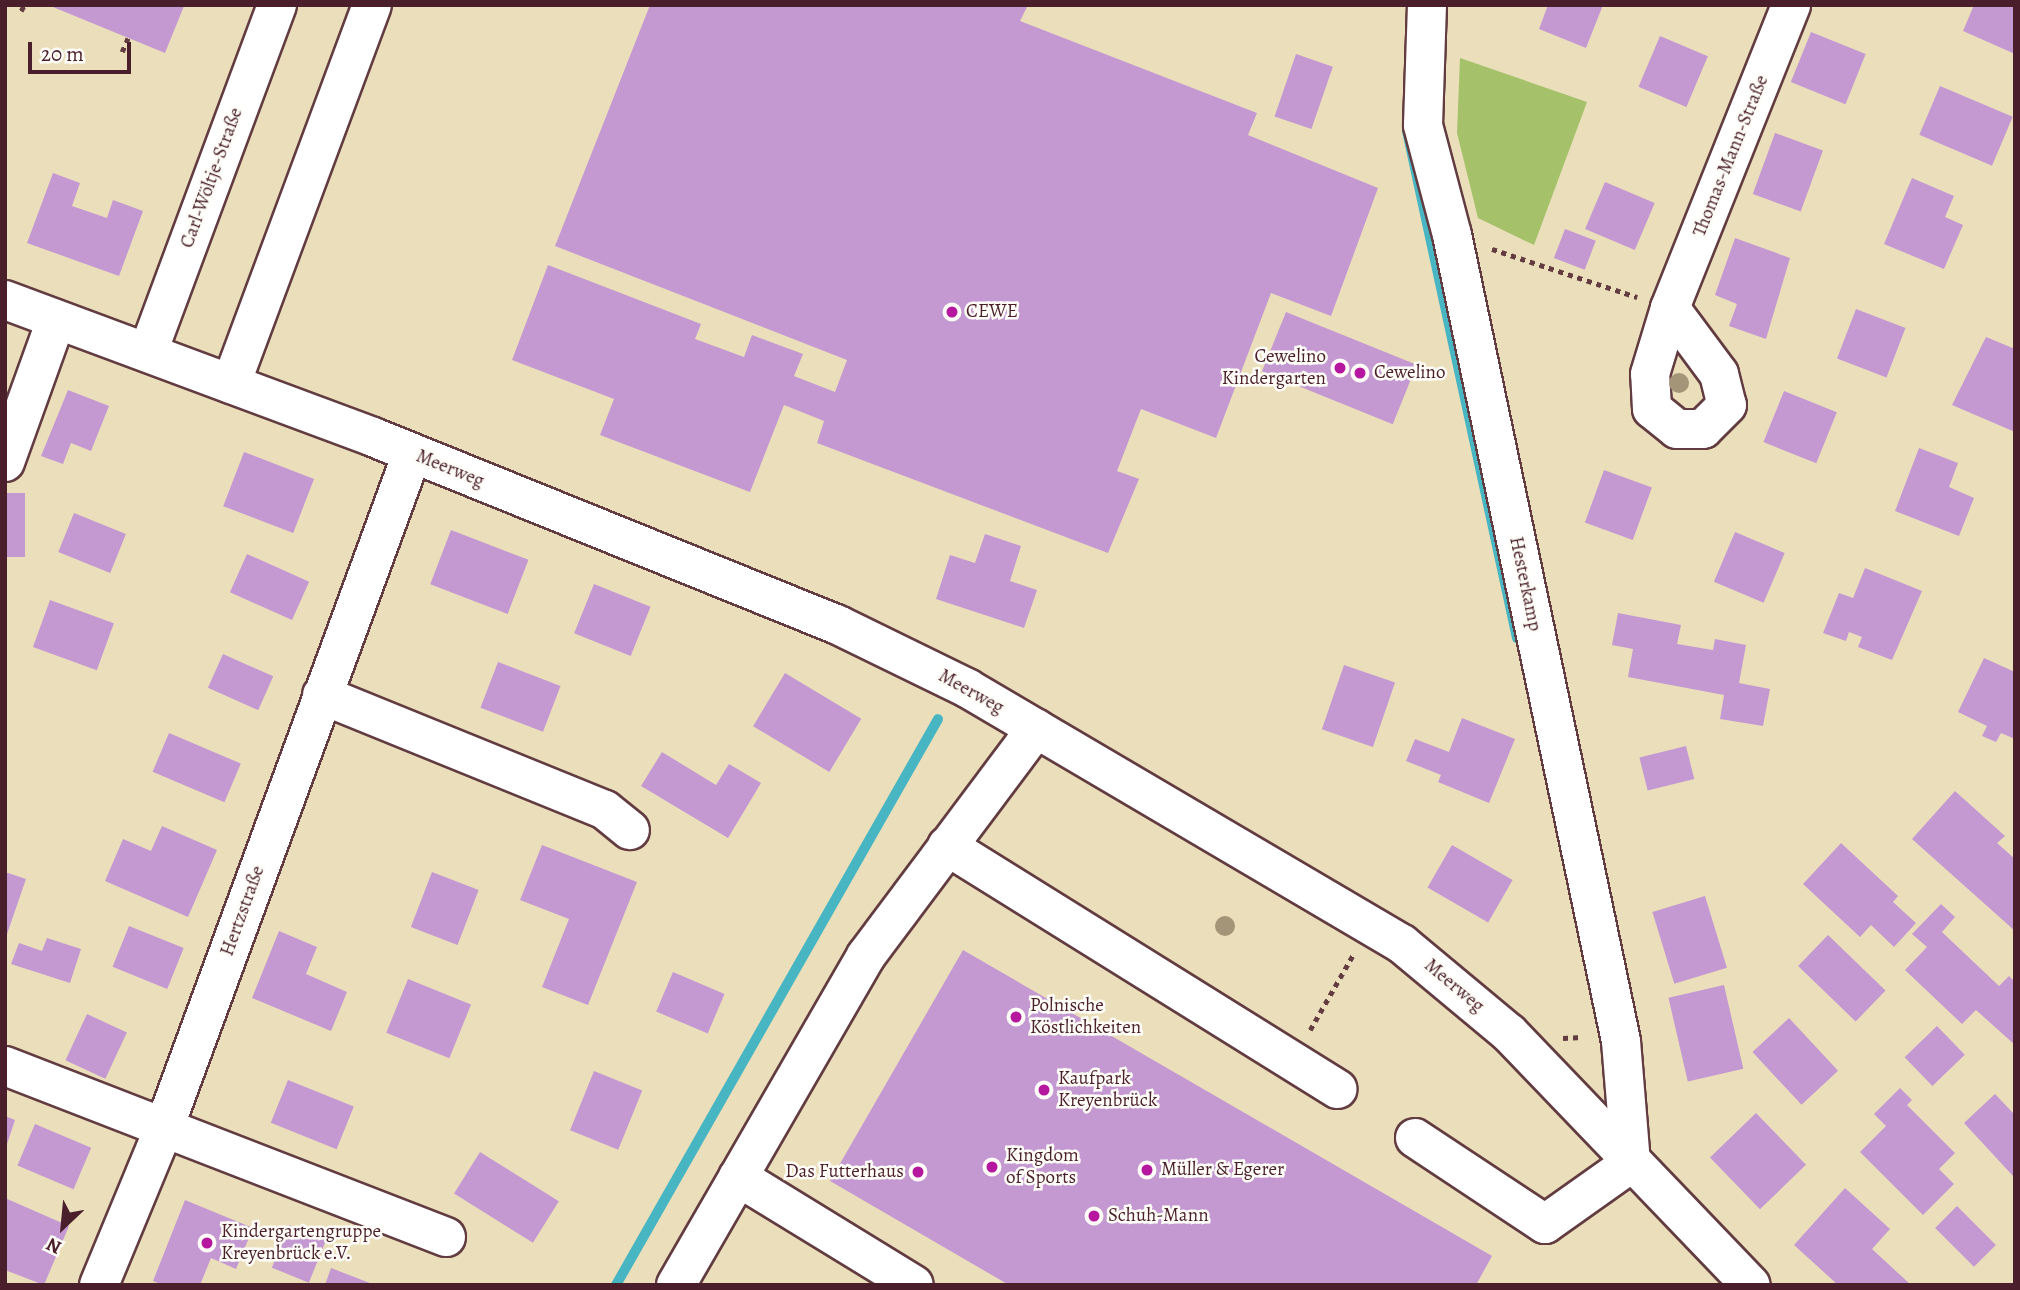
<!DOCTYPE html>
<meta charset="utf-8">
<style>
body{margin:0}
#map{position:relative;width:2020px;height:1290px;overflow:hidden;background:#ebdfbb;font-family:Alegreya,serif}
div>[style]{position:absolute}
[style*='--x']{left:calc(var(--x)*1px);top:calc(var(--y)*1px);width:calc(var(--w)*1px);rotate:calc(var(--a)*1deg)}
.green>*{inset:0;background:#a5c26a}
.stream>*{height:10px;margin:-5px;padding:0 5px;transform-origin:5px;border-radius:5px;background:#47b5c2}
.building>*{inset:0;background:#c499d2;transform-origin:0 0}
.path>*{height:4.5px;margin-top:-2.25px;transform-origin:0;background:repeating-linear-gradient(90deg,#623c41 0 5px,transparent 0 10px)}
.roads{filter:drop-shadow(2px 0 #623c41) drop-shadow(-2px 0 #623c41) drop-shadow(0 2px #623c41) drop-shadow(0 -2px #623c41)}
.minor>*{height:38px;margin:-19px;padding:0 19px;transform-origin:19px;border-radius:19px;background:#fff}
.trees>*{width:20px;height:20px;margin:-10px;border-radius:50%;background:#a49578}
.dots>*{width:19px;height:19px;translate:-50% -50%;box-sizing:border-box;border:4px solid #fdfcf7;border-radius:50%}
span{translate:-50% -50%;white-space:nowrap;text-align:center;line-height:1.15;-webkit-text-stroke:5px #fdfcf7;paint-order:stroke}
.street-label{font-size:19px;color:#4a1f2b}
.poi-label{font-size:19px;color:#4a1f2b}
.left{translate:0 -50%;text-align:left}
.right{translate:-100% -50%;text-align:right}
.frame{position:absolute;inset:0;border:7px solid #4a1f2b;pointer-events:none}
.north{position:absolute;left:28px;top:1192px;width:70px;height:70px;-webkit-text-stroke:5px #fdfcf7;paint-order:stroke;rotate:206deg;font-size:19px;font-weight:700;line-height:28px;text-align:center;color:#4a1f2b}
.north::after{content:'';display:block;margin:auto;width:24px;height:32px;background:#4a1f2b;clip-path:polygon(50% 0,100% 100%,50% 72%,0 100%)}
.scale{position:absolute;left:28px;top:42px;width:103px;height:32px;box-sizing:border-box;border:4px solid #4a1f2b;border-top:0;padding-left:9px;font-size:21px;line-height:24px;white-space:nowrap;color:#4a1f2b;-webkit-text-stroke:5px #fdfcf7;paint-order:stroke}
</style>
<div id="map">
<div class="green">
<div style="clip-path:polygon(1460px 58px,1587px 102px,1534px 245px,1478px 218px,1457px 133px)"></div>
</div>
<div class="stream">
<div style="--x:1407;--y:131;--w:519;--a:77.76"></div>
<div style="--x:616;--y:1285;--w:651;--a:-60.36"></div>
</div>
<div class="building">
<div style="clip-path:polygon(48px 5px,182px 5px,184px 6px,165px 53px)"></div>
<div style="clip-path:polygon(650px 5px,1028px 5px,1020px 21px,1257px 113px,1248px 135px,1378px 188px,1331px 316px,1271px 293px,1216px 438px,1141px 409px,1117px 471px,1139px 479px,1108px 553px,817px 443px,824px 421px,784px 405px,750px 492px,600px 435px,614px 399px,512px 360px,548px 265px,701px 324px,695px 339px,744px 357px,752px 335px,803px 354px,794px 376px,835px 392px,847px 360px,555px 246px)"></div>
<div style="clip-path:polygon(1548px 5px,1603px 5px,1586px 48px,1539px 29px)"></div>
<div style="clip-path:polygon(1974px 5px,2015px 5px,2015px 54px,1963px 31px)"></div>
<div style="left:1811px;top:32px;width:59px;height:54px;rotate:22deg"></div>
<div style="left:1660px;top:36px;width:52px;height:55px;rotate:23deg"></div>
<div style="left:1296px;top:54px;width:39px;height:66px;rotate:19deg"></div>
<div style="left:1940px;top:86px;width:79px;height:53px;rotate:23deg"></div>
<div style="left:1775px;top:133px;width:51px;height:65px;rotate:20deg"></div>
<div style="clip-path:polygon(53px 173px,80px 183px,72px 206px,107px 218px,113px 200px,143px 211px,119px 276px,27px 243px)"></div>
<div style="clip-path:polygon(1912px 178px,1954px 196px,1945px 217px,1963px 225px,1944px 269px,1884px 244px)"></div>
<div style="left:1605px;top:182px;width:54px;height:51px;rotate:23deg"></div>
<div style="left:1565px;top:229px;width:33px;height:31px;rotate:21deg"></div>
<div style="clip-path:polygon(1735px 238px,1790px 258px,1766px 339px,1729px 326px,1737px 304px,1715px 295px)"></div>
<div style="left:1856px;top:309px;width:53px;height:53px;rotate:21deg"></div>
<div style="left:1286px;top:312px;width:141px;height:64px;rotate:22deg"></div>
<div style="clip-path:polygon(1986px 337px,2015px 349px,2015px 432px,1952px 405px)"></div>
<div style="clip-path:polygon(68px 390px,109px 406px,91px 451px,71px 443px,63px 464px,41px 456px)"></div>
<div style="left:1784px;top:391px;width:57px;height:55px;rotate:22deg"></div>
<div style="clip-path:polygon(1919px 448px,1958px 463px,1949px 487px,1974px 498px,1959px 536px,1895px 511px)"></div>
<div style="left:244px;top:452px;width:75px;height:58px;rotate:21deg"></div>
<div style="left:1604px;top:470px;width:51px;height:56px;rotate:20deg"></div>
<div style="left:5px;top:493px;width:20px;height:64px"></div>
<div style="left:74px;top:513px;width:56px;height:42px;rotate:22deg"></div>
<div style="left:451px;top:530px;width:83px;height:58px;rotate:21deg"></div>
<div style="left:1735px;top:532px;width:54px;height:54px;rotate:23deg"></div>
<div style="clip-path:polygon(985px 534px,1021px 546px,1010px 581px,1037px 590px,1024px 628px,936px 599px,950px 555px,975px 563px)"></div>
<div style="left:247px;top:554px;width:68px;height:42px;rotate:24deg"></div>
<div style="clip-path:polygon(1865px 568px,1922px 591px,1892px 660px,1858px 647px,1862px 637px,1849px 632px,1846px 641px,1823px 633px,1839px 593px,1853px 598px)"></div>
<div style="left:594px;top:584px;width:61px;height:53px;rotate:22deg"></div>
<div style="left:50px;top:600px;width:68px;height:50px;rotate:20deg"></div>
<div style="clip-path:polygon(1618px 613px,1681px 625px,1677px 644px,1713px 650px,1715px 639px,1746px 645px,1739px 683px,1770px 689px,1763px 726px,1720px 719px,1724px 695px,1628px 677px,1633px 649px,1612px 645px)"></div>
<div style="left:223px;top:654px;width:55px;height:37px;rotate:24deg"></div>
<div style="clip-path:polygon(1984px 658px,2015px 672px,2015px 739px,2001px 733px,1996px 742px,1982px 736px,1987px 726px,1958px 712px)"></div>
<div style="left:498px;top:662px;width:67px;height:49px;rotate:21deg"></div>
<div style="left:1344px;top:665px;width:54px;height:68px;rotate:19deg"></div>
<div style="left:785px;top:673px;width:89px;height:62px;rotate:31deg"></div>
<div style="clip-path:polygon(1462px 718px,1515px 739px,1489px 803px,1438px 782px,1441px 775px,1406px 761px,1415px 739px,1449px 752px)"></div>
<div style="left:169px;top:733px;width:78px;height:42px;rotate:23deg"></div>
<div style="left:1686px;top:746px;width:34px;height:48px;rotate:76deg"></div>
<div style="clip-path:polygon(662px 752px,716px 785px,729px 764px,761px 783px,728px 838px,641px 786px)"></div>
<div style="clip-path:polygon(1955px 791px,2005px 836px,1997px 843px,2015px 859px,2015px 931px,1912px 839px)"></div>
<div style="clip-path:polygon(162px 826px,217px 850px,188px 917px,105px 881px,123px 839px,151px 851px)"></div>
<div style="clip-path:polygon(1841px 843px,1898px 896px,1893px 902px,1916px 923px,1894px 947px,1871px 925px,1860px 937px,1803px 884px)"></div>
<div style="clip-path:polygon(542px 845px,637px 882px,588px 1005px,542px 987px,569px 919px,520px 900px)"></div>
<div style="left:1452px;top:845px;width:70px;height:49px;rotate:30deg"></div>
<div style="clip-path:polygon(5px 872px,26px 879px,6px 937px,5px 937px)"></div>
<div style="left:432px;top:872px;width:50px;height:59px;rotate:21deg"></div>
<div style="left:1705px;top:896px;width:75px;height:55px;rotate:73deg"></div>
<div style="clip-path:polygon(1941px 904px,1955px 917px,1942px 932px,1999px 986px,2009px 976px,2015px 982px,2015px 1045px,1976px 1010px,1962px 1024px,1905px 970px,1927px 947px,1912px 934px)"></div>
<div style="left:129px;top:926px;width:59px;height:44px;rotate:22deg"></div>
<div style="clip-path:polygon(279px 931px,317px 947px,306px 974px,347px 992px,331px 1031px,252px 998px)"></div>
<div style="left:1828px;top:935px;width:80px;height:43px;rotate:44deg"></div>
<div style="clip-path:polygon(47px 938px,81px 949px,70px 983px,11px 964px,19px 943px,42px 951px)"></div>
<div style="clip-path:polygon(963px 950px,1492px 1256px,1476px 1285px,1009px 1285px,830px 1181px)"></div>
<div style="left:673px;top:972px;width:56px;height:43px;rotate:23deg"></div>
<div style="left:408px;top:979px;width:68px;height:58px;rotate:22deg"></div>
<div style="left:1724px;top:985px;width:86px;height:57px;rotate:77deg"></div>
<div style="left:87px;top:1014px;width:44px;height:51px;rotate:25deg"></div>
<div style="left:1789px;top:1018px;width:72px;height:50px;rotate:47deg"></div>
<div style="left:1937px;top:1026px;width:40px;height:45px;rotate:46deg"></div>
<div style="left:594px;top:1071px;width:52px;height:64px;rotate:22deg"></div>
<div style="left:288px;top:1080px;width:71px;height:46px;rotate:22deg"></div>
<div style="clip-path:polygon(1900px 1088px,1912px 1100px,1907px 1105px,1955px 1153px,1939px 1169px,1954px 1184px,1923px 1215px,1860px 1152px,1886px 1126px,1874px 1114px)"></div>
<div style="clip-path:polygon(1995px 1094px,2015px 1115px,2013px 1176px,1964px 1123px)"></div>
<div style="left:1756px;top:1113px;width:72px;height:64px;rotate:46deg"></div>
<div style="clip-path:polygon(5px 1116px,15px 1120px,6px 1147px,5px 1147px)"></div>
<div style="left:35px;top:1124px;width:61px;height:45px;rotate:23deg"></div>
<div style="left:480px;top:1152px;width:93px;height:49px;rotate:32deg"></div>
<div style="clip-path:polygon(1845px 1188px,1890px 1229px,1872px 1249px,1911px 1285px,1838px 1285px,1794px 1245px)"></div>
<div style="clip-path:polygon(5px 1198px,69px 1226px,44px 1285px,5px 1270px)"></div>
<div style="clip-path:polygon(185px 1200px,253px 1228px,236px 1269px,211px 1258px,200px 1285px,163px 1285px,153px 1281px)"></div>
<div style="left:1957px;top:1206px;width:55px;height:31px;rotate:45deg"></div>
<div style="left:289px;top:1225px;width:40px;height:46px;rotate:22deg"></div>
<div style="clip-path:polygon(331px 1268px,375px 1285px,325px 1285px)"></div>
</div>
<div class="path">
<div style="--x:21;--y:11;--w:7;--a:-63"></div>
<div style="--x:122;--y:52;--w:15;--a:-67"></div>
<div style="--x:1492;--y:249;--w:153;--a:18.3"></div>
<div style="--x:1310;--y:1030;--w:86;--a:-60.2"></div>
<div style="--x:1563;--y:1038;--w:19;--a:-3"></div>
</div>
<div class="roads">
<div class="minor">
<div style="--x:5;--y:300;--w:393;--a:20.4"></div>
<div style="--x:373;--y:437;--w:502;--a:22.01"></div>
<div style="--x:838;--y:625;--w:144;--a:26"></div>
<div style="--x:967;--y:688;--w:505;--a:30.48"></div>
<div style="--x:1402;--y:944;--w:139;--a:39.8"></div>
<div style="--x:1509;--y:1033;--w:349;--a:46.2"></div>
<div style="--x:1670;--y:308;--w:82;--a:53.4"></div>
<div style="--x:1719;--y:374;--w:32;--a:76"></div>
<div style="--x:1727;--y:405;--w:34;--a:135"></div>
<div style="--x:1703;--y:429;--w:26;--a:180"></div>
<div style="--x:1677;--y:429;--w:32;--a:-141"></div>
<div style="--x:1652;--y:409;--w:35;--a:-93"></div>
<div style="--x:1650;--y:374;--w:69;--a:-73.1"></div>
<div style="--x:1670;--y:308;--w:326;--a:-68.2"></div>
<div style="--x:148;--y:352;--w:370;--a:-69.6"></div>
<div style="--x:231;--y:384;--w:404;--a:-69.6"></div>
<div style="--x:5;--y:462;--w:151;--a:-70.2"></div>
<div style="--x:322;--y:695;--w:305;--a:22.1"></div>
<div style="--x:605;--y:810;--w:32;--a:39"></div>
<div style="--x:947;--y:846;--w:460;--a:31.9"></div>
<div style="--x:5;--y:1066;--w:473;--a:21.2"></div>
<div style="--x:1415;--y:1138;--w:156;--a:33.5"></div>
<div style="--x:1545;--y:1224;--w:105;--a:-35.3"></div>
<div style="--x:1631;--y:1163;--w:122;--a:-94.7"></div>
<div style="--x:1621;--y:1041;--w:824;--a:-101.84"></div>
<div style="--x:1452;--y:235;--w:114;--a:-104.8"></div>
<div style="--x:1423;--y:125;--w:120;--a:-88.1"></div>
<div style="--x:738;--y:1177;--w:206;--a:31.5"></div>
<div style="--x:99;--y:1285;--w:170;--a:-67.5"></div>
<div style="--x:164;--y:1128;--w:718;--a:-69.8"></div>
<div style="--x:676;--y:1285;--w:380;--a:-60"></div>
<div style="--x:866;--y:956;--w:284;--a:-53.2"></div>
</div>
</div>
<div class="trees">
<div style="left:1679px;top:383px"></div>
<div style="left:1225px;top:926px"></div>
</div>
<div class="dots">
<div style="left:952px;top:312px;background:#b5179e"></div>
<div style="left:1340px;top:368px;background:#b5179e"></div>
<div style="left:1360px;top:373px;background:#b5179e"></div>
<div style="left:1016px;top:1017px;background:#b5179e"></div>
<div style="left:1044px;top:1090px;background:#b5179e"></div>
<div style="left:992px;top:1167px;background:#b5179e"></div>
<div style="left:1147px;top:1170px;background:#b5179e"></div>
<div style="left:918px;top:1172px;background:#b5179e"></div>
<div style="left:1094px;top:1216px;background:#b5179e"></div>
<div style="left:207px;top:1243px;background:#b5179e"></div>
</div>
<div class="street-label">
<span style="left:1731px;top:156px;rotate:-68deg">Thomas-Mann-Straße</span>
<span style="left:212px;top:178px;rotate:-70deg">Carl-Wöltje-Straße</span>
<span style="left:450px;top:469px;rotate:22deg">Meerweg</span>
<span style="left:1525px;top:584px;rotate:78deg">Hesterkamp</span>
<span style="left:971px;top:692px;rotate:29deg">Meerweg</span>
<span style="left:243px;top:911px;rotate:-70deg">Hertzstraße</span>
<span style="left:1454px;top:986px;rotate:40deg">Meerweg</span>
</div>
<div class="poi-label">
<span class="left" style="left:966px;top:312px">CEWE</span>
<span class="right" style="left:1326px;top:368px">Cewelino<br>Kindergarten</span>
<span class="left" style="left:1374px;top:373px">Cewelino</span>
<span class="left" style="left:1030px;top:1017px">Polnische<br>Köstlichkeiten</span>
<span class="left" style="left:1058px;top:1090px">Kaufpark<br>Kreyenbrück</span>
<span class="left" style="left:1006px;top:1167px">Kingdom<br>of Sports</span>
<span class="left" style="left:1161px;top:1170px">Müller &amp; Egerer</span>
<span class="right" style="left:904px;top:1172px">Das Futterhaus</span>
<span class="left" style="left:1108px;top:1216px">Schuh-Mann</span>
<span class="left" style="left:221px;top:1243px">Kindergartengruppe<br>Kreyenbrück e.V.</span>
</div>
<div class="frame"></div>
<div class="north">N</div>
<div class="scale">20 m</div>
</div>
